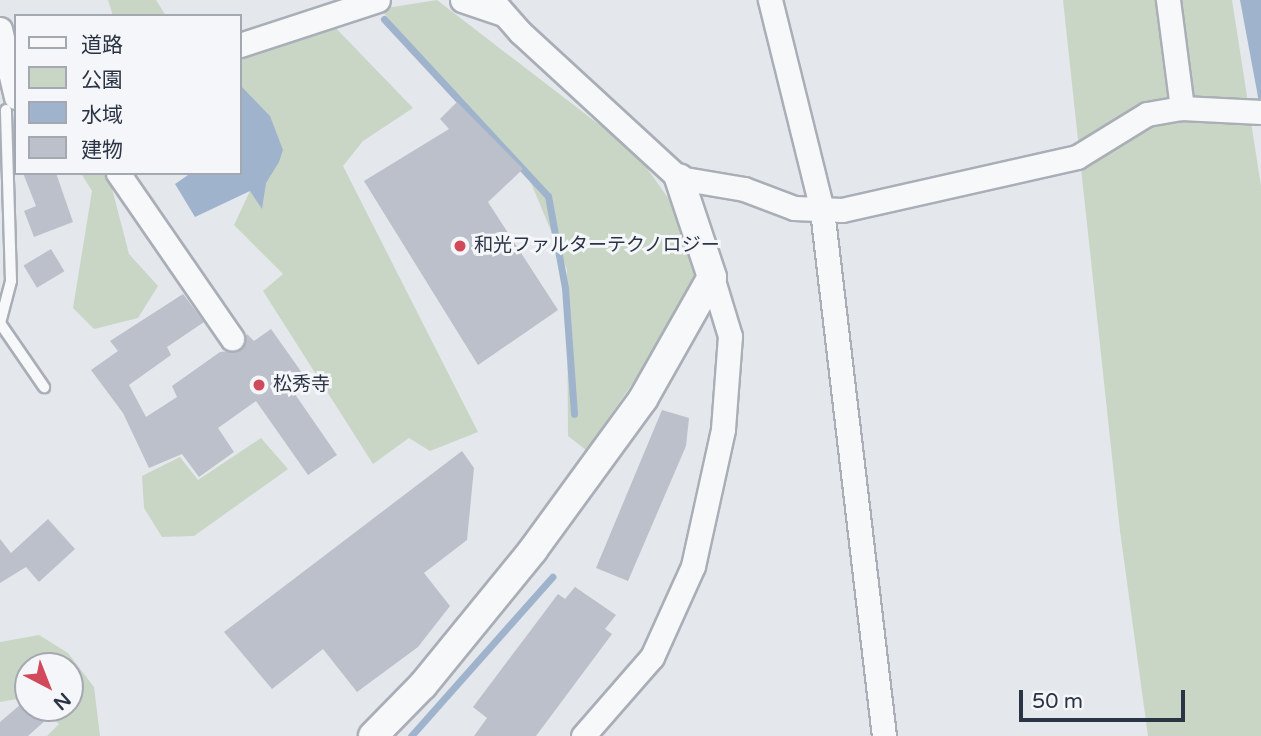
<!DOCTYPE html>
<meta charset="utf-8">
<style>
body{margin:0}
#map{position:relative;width:1261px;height:736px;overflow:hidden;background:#e4e7ec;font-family:"Varela Round","Noto Sans JP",sans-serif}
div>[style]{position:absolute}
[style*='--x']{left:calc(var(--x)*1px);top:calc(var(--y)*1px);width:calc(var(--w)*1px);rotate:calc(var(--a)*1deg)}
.green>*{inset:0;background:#c9d6c5}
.water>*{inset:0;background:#9fb4cc}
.stream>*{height:7px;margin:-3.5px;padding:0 3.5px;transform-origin:3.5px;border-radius:3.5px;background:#9fb4cc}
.building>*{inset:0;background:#bbc0ca;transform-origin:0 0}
.roads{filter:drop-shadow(2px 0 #a9aeb7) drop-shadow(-2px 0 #a9aeb7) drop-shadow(0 2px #a9aeb7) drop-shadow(0 -2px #a9aeb7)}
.service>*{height:10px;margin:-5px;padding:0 5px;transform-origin:5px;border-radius:5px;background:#f7f8fa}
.minor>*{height:23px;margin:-11.5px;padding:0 11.5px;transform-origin:11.5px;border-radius:11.5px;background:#f7f8fa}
.tertiary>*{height:28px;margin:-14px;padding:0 14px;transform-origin:14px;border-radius:14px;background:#f7f8fa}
.dots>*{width:19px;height:19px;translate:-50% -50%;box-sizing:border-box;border:4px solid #f4f6f9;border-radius:50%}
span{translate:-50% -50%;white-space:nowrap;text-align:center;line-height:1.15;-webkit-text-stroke:6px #f4f6f9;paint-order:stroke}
.poi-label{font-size:19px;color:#2b3445}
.left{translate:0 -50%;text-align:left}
.legend{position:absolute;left:14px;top:14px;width:228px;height:161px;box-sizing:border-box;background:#f4f6f9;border:2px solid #a4a8b1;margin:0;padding:9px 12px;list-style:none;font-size:21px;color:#2b3445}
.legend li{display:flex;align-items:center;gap:14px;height:35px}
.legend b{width:35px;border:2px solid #a4a8b1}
.north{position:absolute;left:14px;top:652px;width:70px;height:70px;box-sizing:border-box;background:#f4f6f9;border:2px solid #a4a8b1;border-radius:50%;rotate:138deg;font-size:19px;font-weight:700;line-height:28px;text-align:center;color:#2b3445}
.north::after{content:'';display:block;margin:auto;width:24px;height:32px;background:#d1495b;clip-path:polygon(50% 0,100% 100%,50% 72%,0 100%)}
.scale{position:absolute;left:1019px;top:690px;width:166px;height:32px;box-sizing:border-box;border:4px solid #2b3445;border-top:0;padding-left:9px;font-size:21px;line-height:24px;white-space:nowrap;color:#2b3445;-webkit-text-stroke:5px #f4f6f9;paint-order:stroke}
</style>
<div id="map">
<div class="green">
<div style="clip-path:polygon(108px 0,156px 0,166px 16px,113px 16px)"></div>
<div style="clip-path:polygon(437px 0,636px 153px,676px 209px,703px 273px,695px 294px,586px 450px,568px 436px,567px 269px,526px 171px,380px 9px)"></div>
<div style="clip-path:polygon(1063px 0,1232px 0,1261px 186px,1261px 736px,1148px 736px,1120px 531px)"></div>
<div style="clip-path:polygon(331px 23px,413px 108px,363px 141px,343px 166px,478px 432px,430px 451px,409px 438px,373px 464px,263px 291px,283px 274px,234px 225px,266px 157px,240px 102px,240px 50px)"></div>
<div style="clip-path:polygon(81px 173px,108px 173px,129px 254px,158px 286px,138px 318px,94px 329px,73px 308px,92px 191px)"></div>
<div style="clip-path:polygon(261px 438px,288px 469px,194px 536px,162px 537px,144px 508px,142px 476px,180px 457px,198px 480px)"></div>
<div style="clip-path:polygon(39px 635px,68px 653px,94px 687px,100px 736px,47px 736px,59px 724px,42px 708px,70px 708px,70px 666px,28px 666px,28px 697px,0 702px,0 642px)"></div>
</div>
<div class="water">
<div style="clip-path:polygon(1240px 0,1261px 0,1261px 113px)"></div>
<div style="clip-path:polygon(240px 85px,270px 116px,283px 150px,279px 162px,266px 183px,262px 209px,250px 191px,195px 217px,175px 184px,191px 173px,240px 173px)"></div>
</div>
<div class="stream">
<div style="--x:384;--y:19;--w:241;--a:47.2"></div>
<div style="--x:548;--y:196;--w:94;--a:79.5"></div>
<div style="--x:565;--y:288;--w:126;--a:85.9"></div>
<div style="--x:411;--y:736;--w:213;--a:-48.4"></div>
</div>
<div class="building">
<div style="clip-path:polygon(457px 102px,523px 169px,488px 202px,558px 310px,478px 365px,364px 181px,449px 129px,440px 119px)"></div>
<div style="clip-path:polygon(23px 173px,56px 173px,73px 222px,34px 237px,24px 211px,36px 206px)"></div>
<div style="left:51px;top:249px;width:26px;height:32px;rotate:59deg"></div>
<div style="clip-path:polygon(183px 294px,204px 322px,167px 347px,171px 355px,129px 385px,146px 417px,177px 397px,172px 386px,220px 352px,239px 350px,247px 334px,254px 341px,271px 329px,305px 377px,290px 387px,337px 455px,308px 475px,256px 401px,218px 428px,234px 452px,199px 477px,182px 454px,149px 468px,123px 413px,91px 370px,118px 351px,110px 341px)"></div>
<div style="clip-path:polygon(662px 410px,689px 418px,686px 446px,628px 581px,596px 568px)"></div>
<div style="clip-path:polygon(462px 451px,474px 468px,467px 540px,424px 573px,450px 606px,418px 647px,357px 692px,323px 649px,272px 689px,224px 632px)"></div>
<div style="clip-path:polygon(48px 519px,75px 549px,39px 582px,26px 567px,0 583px,0 539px,11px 553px)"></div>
<div style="clip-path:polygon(575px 587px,616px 615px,605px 629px,612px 634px,536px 736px,474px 736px,487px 718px,473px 707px,558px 594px,565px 599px)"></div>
<div style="clip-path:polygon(28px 698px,28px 708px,39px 708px,48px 718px,28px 736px,0 736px,0 722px)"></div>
</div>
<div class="roads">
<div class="service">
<div style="--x:0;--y:323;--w:43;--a:-75.3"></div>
<div style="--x:11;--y:281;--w:171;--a:-91.7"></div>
<div style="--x:0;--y:323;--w:78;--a:55.5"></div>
</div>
<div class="minor">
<div style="--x:462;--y:0;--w:43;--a:18.9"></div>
<div style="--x:492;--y:0;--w:43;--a:48.8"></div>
<div style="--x:520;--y:32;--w:216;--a:42.6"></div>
<div style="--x:679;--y:178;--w:66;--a:9.6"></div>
<div style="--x:744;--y:189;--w:53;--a:20.8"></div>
<div style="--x:794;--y:208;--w:48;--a:2.4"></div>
<div style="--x:842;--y:210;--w:241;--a:-12.7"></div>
<div style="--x:1077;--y:157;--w:82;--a:-31.6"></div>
<div style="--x:1147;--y:114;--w:36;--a:-10"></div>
<div style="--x:1182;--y:108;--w:79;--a:2.9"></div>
<div style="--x:770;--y:0;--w:216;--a:76.1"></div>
<div style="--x:822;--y:210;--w:530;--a:83.28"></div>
<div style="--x:1168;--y:0;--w:109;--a:82.6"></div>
<div style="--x:0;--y:29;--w:70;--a:76.8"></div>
<div style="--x:240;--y:45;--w:145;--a:-18.1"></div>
<div style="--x:118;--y:173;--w:201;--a:55.4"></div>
<div style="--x:583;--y:736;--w:105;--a:-48.9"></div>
<div style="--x:652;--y:657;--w:100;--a:-65.7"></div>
<div style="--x:693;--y:566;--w:140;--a:-77.6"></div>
<div style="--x:723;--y:429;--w:93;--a:-85.7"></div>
<div style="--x:730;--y:336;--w:62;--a:-107"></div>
</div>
<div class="tertiary">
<div style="--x:373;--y:736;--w:71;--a:-45.6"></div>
<div style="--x:423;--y:685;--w:174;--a:-50.8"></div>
<div style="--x:533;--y:550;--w:187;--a:-53.9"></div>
<div style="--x:643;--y:399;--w:140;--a:-60.5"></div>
<div style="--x:712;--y:277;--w:104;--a:-108.4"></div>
</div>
</div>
<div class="dots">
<div style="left:460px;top:246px;background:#d1495b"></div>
<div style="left:259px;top:385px;background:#d1495b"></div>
</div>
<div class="poi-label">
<span class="left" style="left:474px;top:246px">和光ファルターテクノロジー</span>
<span class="left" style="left:273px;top:385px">松秀寺</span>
</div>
<ul class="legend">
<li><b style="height:9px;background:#f7f8fa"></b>道路</li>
<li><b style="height:19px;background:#c9d6c5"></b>公園</li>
<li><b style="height:19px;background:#9fb4cc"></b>水域</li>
<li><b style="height:19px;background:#bbc0ca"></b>建物</li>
</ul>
<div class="north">N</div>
<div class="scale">50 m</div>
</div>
